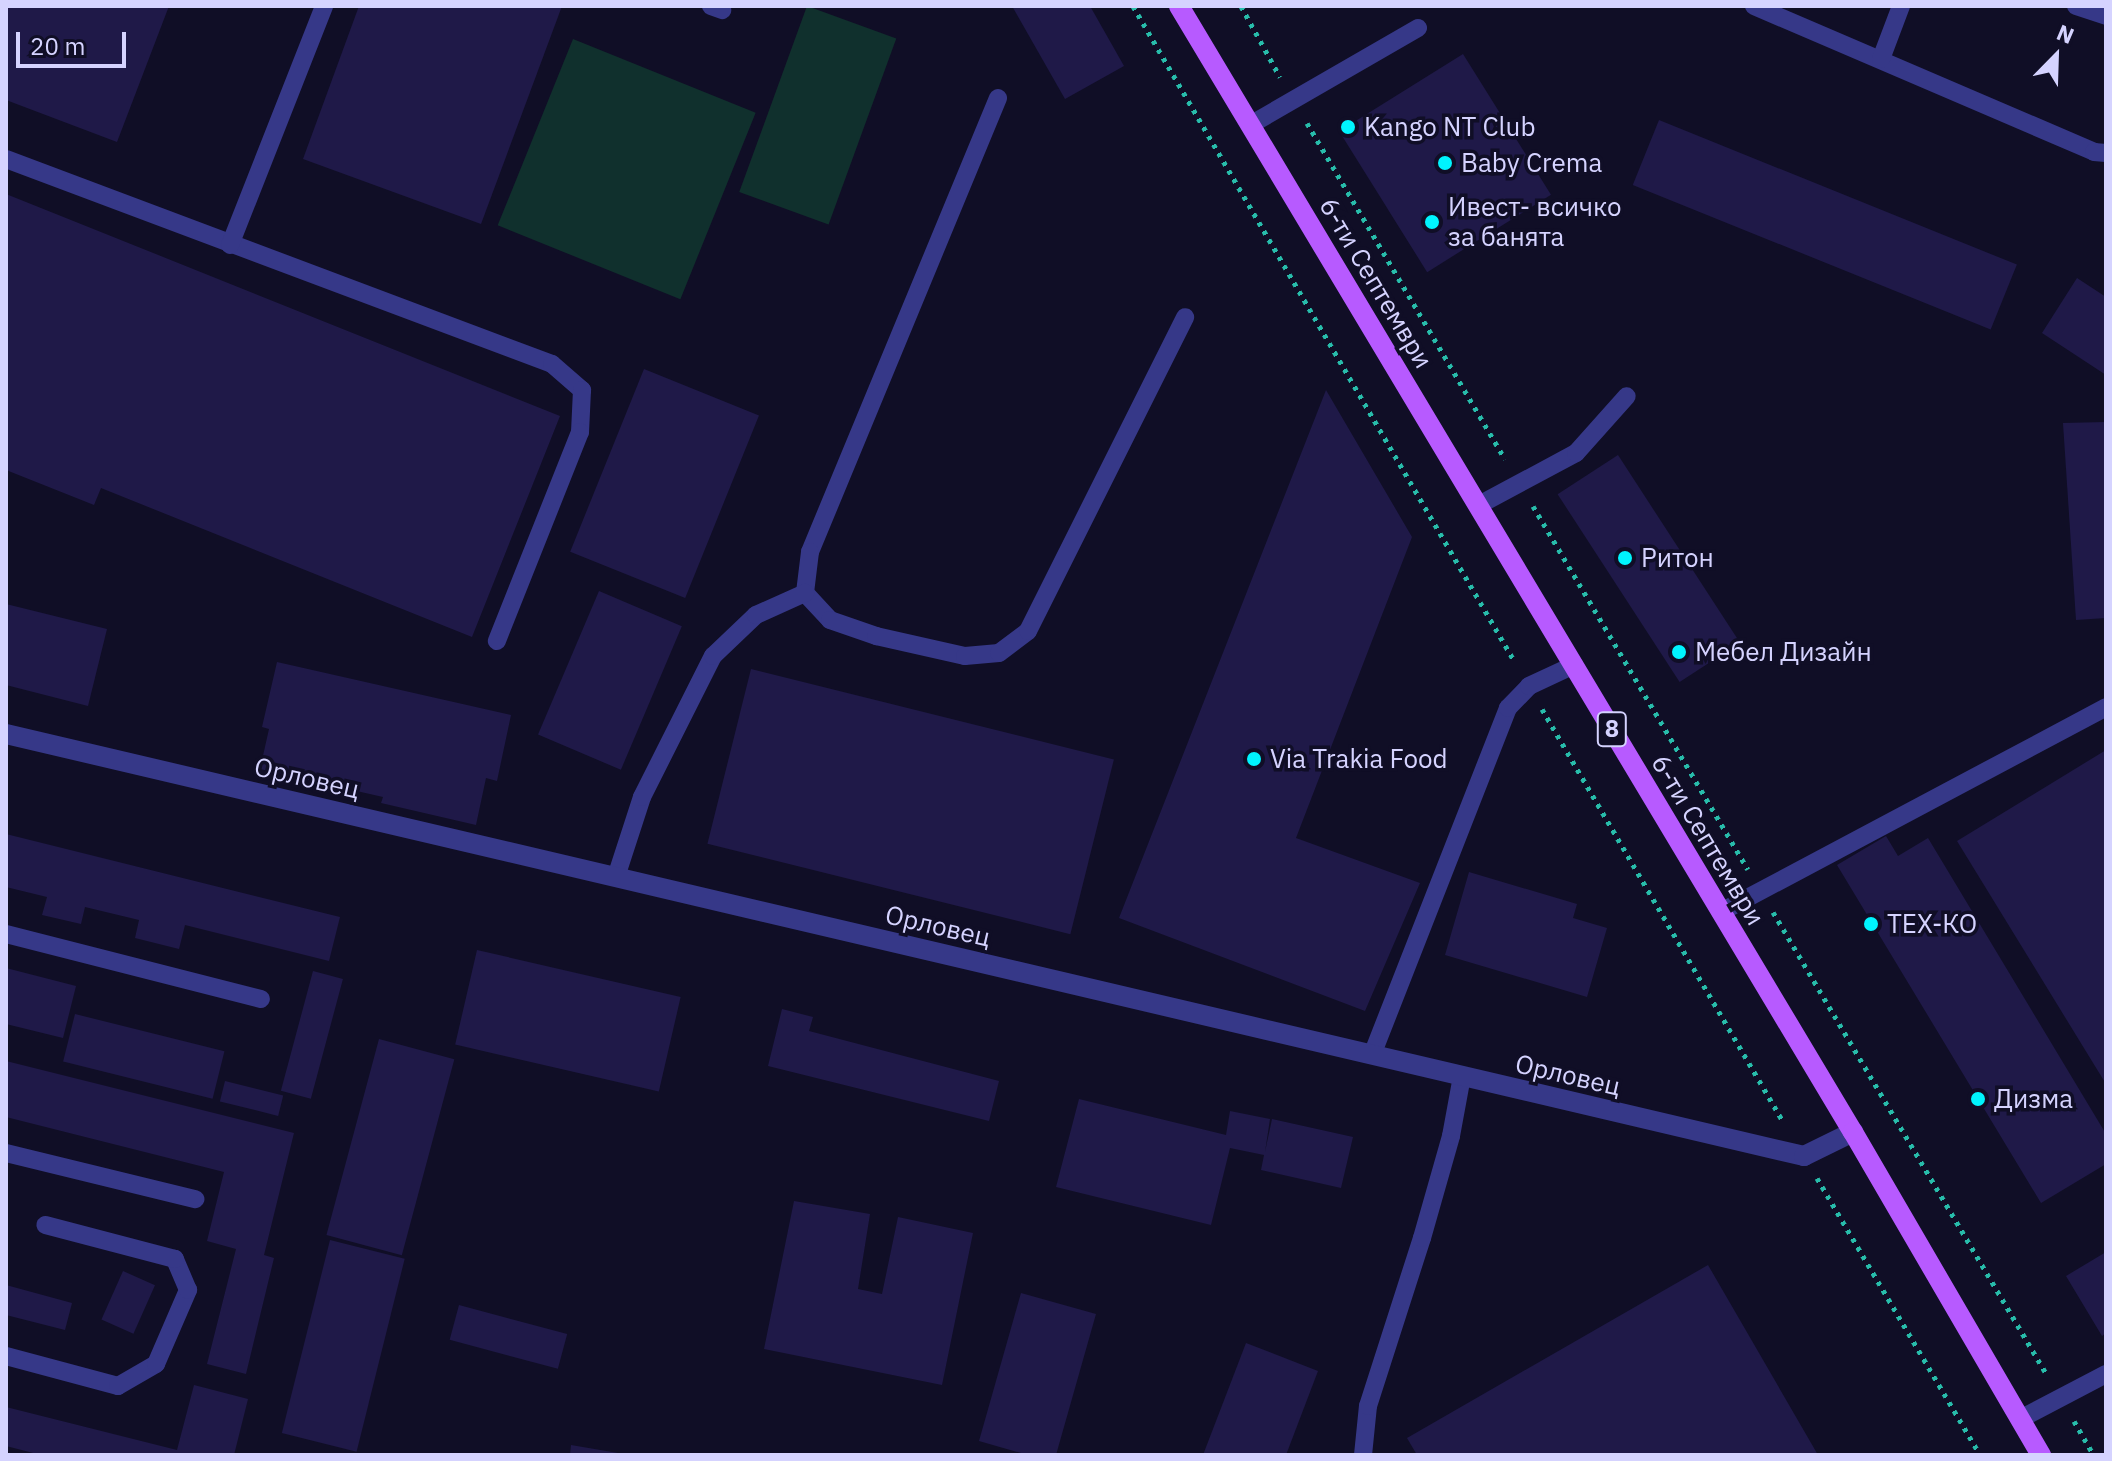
<!DOCTYPE html>
<meta charset="utf-8">
<style>
body{margin:0}
#map{position:relative;width:2112px;height:1461px;overflow:hidden;background:#100e26;font-family:"IBM Plex Sans",sans-serif}
div>[style]{position:absolute}
[style*='--x']{left:calc(var(--x)*1px);top:calc(var(--y)*1px);width:calc(var(--w)*1px);rotate:calc(var(--a)*1deg)}
.green>*{inset:0;background:#10302d;transform-origin:0 0}
.building>*{inset:0;background:#1f1948;transform-origin:0 0}
.path>*{height:5px;margin-top:-2.5px;transform-origin:0;background:repeating-linear-gradient(90deg,#28bdab 0 4px,transparent 0 10px)}
.service>*{height:18px;margin:-9px;padding:0 9px;transform-origin:9px;border-radius:9px;background:#363888}
.minor>*{height:20px;margin:-10px;padding:0 10px;transform-origin:10px;border-radius:10px;background:#363888}
.primary>*{height:20px;margin:-10px;padding:0 10px;transform-origin:10px;border-radius:10px;background:#b75aff}
.dots>*{width:22px;height:22px;translate:-50% -50%;box-sizing:border-box;border:4px solid #100e26;border-radius:50%}
span{translate:-50% -50%;white-space:nowrap;text-align:center;line-height:1.15;-webkit-text-stroke:7px #100e26;paint-order:stroke}
.shield-label span{padding:2px 6px;background:#100e26;border:2px solid;border-radius:6px;-webkit-text-stroke-width:0}
.shield-label{font-size:24px;color:#d5d3ff;font-weight:700}
.poi-label{font-size:26px;color:#d5d3ff}
.left{translate:0 -50%;text-align:left}
.street-label{font-size:26px;color:#d5d3ff}
.frame{position:absolute;inset:0;border:8px solid #d5d3ff;pointer-events:none}
.north{position:absolute;left:2016px;top:16px;width:80px;height:80px;-webkit-text-stroke:6px #100e26;paint-order:stroke;rotate:23deg;font-size:22px;font-weight:700;line-height:32px;text-align:center;color:#d5d3ff}
.north::after{content:'';display:block;margin:auto;width:28px;height:36px;background:#d5d3ff;clip-path:polygon(50% 0,100% 100%,50% 72%,0 100%)}
.scale{position:absolute;left:16px;top:32px;width:110px;height:36px;box-sizing:border-box;border:4px solid #d5d3ff;border-top:0;padding-left:10px;font-size:24px;line-height:28px;white-space:nowrap;color:#d5d3ff;-webkit-text-stroke:6px #100e26;paint-order:stroke}
</style>
<div id="map">
<div class="green">
<div style="left:807px;top:6px;width:95px;height:198px;rotate:20deg"></div>
<div style="left:573px;top:39px;width:197px;height:201px;rotate:22deg"></div>
</div>
<div class="building">
<div style="clip-path:polygon(6px 6px,169px 6px,117px 142px,6px 100px)"></div>
<div style="clip-path:polygon(359px 6px,562px 6px,481px 224px,303px 159px)"></div>
<div style="clip-path:polygon(1012px 6px,1090px 6px,1124px 66px,1065px 99px)"></div>
<div style="left:1463px;top:54px;width:166px;height:146px;rotate:58deg"></div>
<div style="left:1659px;top:120px;width:386px;height:70px;rotate:22deg"></div>
<div style="clip-path:polygon(6px 194px,560px 416px,472px 637px,101px 488px,94px 505px,6px 470px)"></div>
<div style="clip-path:polygon(2077px 278px,2106px 297px,2106px 375px,2042px 333px)"></div>
<div style="left:644px;top:369px;width:124px;height:197px;rotate:22deg"></div>
<div style="clip-path:polygon(1326px 390px,1412px 537px,1296px 838px,1420px 883px,1365px 1011px,1119px 918px)"></div>
<div style="clip-path:polygon(2106px 422px,2106px 618px,2076px 620px,2063px 423px)"></div>
<div style="left:1618px;top:455px;width:224px;height:72px;rotate:57deg"></div>
<div style="left:599px;top:591px;width:90px;height:156px;rotate:23deg"></div>
<div style="clip-path:polygon(6px 604px,107px 629px,88px 706px,6px 685px)"></div>
<div style="clip-path:polygon(277px 662px,511px 715px,497px 781px,486px 778px,476px 825px,381px 803px,383px 797px,260px 769px,269px 729px,262px 727px)"></div>
<div style="left:751px;top:669px;width:374px;height:180px;rotate:14deg"></div>
<div style="clip-path:polygon(2106px 750px,2106px 1084px,1957px 841px)"></div>
<div style="clip-path:polygon(6px 834px,340px 917px,329px 961px,185px 925px,179px 949px,135px 938px,139px 920px,85px 907px,81px 924px,42px 915px,47px 897px,6px 887px)"></div>
<div style="clip-path:polygon(1886px 836px,1898px 856px,1928px 838px,2106px 1134px,2106px 1164px,2041px 1203px,1837px 865px)"></div>
<div style="clip-path:polygon(1469px 872px,1577px 904px,1573px 918px,1607px 928px,1587px 997px,1445px 955px)"></div>
<div style="left:477px;top:950px;width:209px;height:97px;rotate:13deg"></div>
<div style="clip-path:polygon(6px 968px,76px 986px,63px 1038px,6px 1024px)"></div>
<div style="left:313px;top:971px;width:31px;height:124px;rotate:15deg"></div>
<div style="clip-path:polygon(782px 1009px,813px 1017px,809px 1031px,999px 1081px,989px 1121px,768px 1066px)"></div>
<div style="left:75px;top:1014px;width:154px;height:49px;rotate:14deg"></div>
<div style="left:379px;top:1039px;width:78px;height:203px;rotate:15deg"></div>
<div style="clip-path:polygon(6px 1061px,294px 1133px,264px 1255px,274px 1258px,246px 1374px,207px 1364px,236px 1249px,207px 1241px,224px 1172px,6px 1117px)"></div>
<div style="left:225px;top:1081px;width:60px;height:21px;rotate:14deg"></div>
<div style="clip-path:polygon(1079px 1099px,1226px 1135px,1230px 1111px,1270px 1119px,1265px 1152px,1272px 1119px,1353px 1137px,1341px 1188px,1261px 1170px,1264px 1155px,1230px 1148px,1211px 1225px,1056px 1187px)"></div>
<div style="clip-path:polygon(794px 1201px,870px 1214px,858px 1289px,882px 1294px,898px 1217px,973px 1233px,942px 1385px,764px 1349px)"></div>
<div style="left:330px;top:1240px;width:77px;height:199px;rotate:14deg"></div>
<div style="clip-path:polygon(2106px 1252px,2106px 1333px,2102px 1336px,2066px 1276px)"></div>
<div style="clip-path:polygon(1708px 1265px,1818px 1455px,1417px 1455px,1407px 1438px)"></div>
<div style="left:123px;top:1271px;width:35px;height:53px;rotate:24deg"></div>
<div style="clip-path:polygon(6px 1285px,72px 1303px,65px 1330px,6px 1315px)"></div>
<div style="clip-path:polygon(1021px 1293px,1096px 1314px,1056px 1455px,1028px 1455px,979px 1441px)"></div>
<div style="left:459px;top:1305px;width:112px;height:36px;rotate:15deg"></div>
<div style="clip-path:polygon(1246px 1343px,1318px 1371px,1286px 1455px,1203px 1455px)"></div>
<div style="clip-path:polygon(194px 1385px,248px 1399px,234px 1455px,41px 1455px,6px 1446px,6px 1407px,177px 1450px)"></div>
<div style="clip-path:polygon(571px 1445px,618px 1453px,618px 1455px,570px 1455px)"></div>
</div>
<div class="path">
<div style="--x:1133;--y:6;--w:759;--a:59.79"></div>
<div style="--x:1241;--y:6;--w:81;--a:61.2"></div>
<div style="--x:1307;--y:123;--w:390;--a:59.5"></div>
<div style="--x:1533;--y:506;--w:422;--a:59.4"></div>
<div style="--x:1542;--y:709;--w:478;--a:59.7"></div>
<div style="--x:1773;--y:912;--w:538;--a:59.38"></div>
<div style="--x:1817;--y:1178;--w:321;--a:59.5"></div>
<div style="--x:2074;--y:1421;--w:39;--a:60"></div>
</div>
<div class="service">
<div style="--x:711;--y:6;--w:12;--a:20"></div>
<div style="--x:1754;--y:6;--w:370;--a:23.2"></div>
<div style="--x:2094;--y:152;--w:12;--a:5"></div>
<div style="--x:2076;--y:6;--w:32;--a:18"></div>
<div style="--x:1881;--y:59;--w:57;--a:-69.3"></div>
<div style="--x:998;--y:98;--w:491;--a:112.5"></div>
<div style="--x:810;--y:552;--w:41;--a:97"></div>
<div style="--x:805;--y:593;--w:37;--a:47"></div>
<div style="--x:830;--y:620;--w:49;--a:19.2"></div>
<div style="--x:876;--y:636;--w:91;--a:12.7"></div>
<div style="--x:965;--y:656;--w:34;--a:-5"></div>
<div style="--x:999;--y:653;--w:36;--a:-37"></div>
<div style="--x:1028;--y:631;--w:351;--a:-63.4"></div>
<div style="--x:1250;--y:125;--w:194;--a:-30"></div>
<div style="--x:6;--y:159;--w:583;--a:20.58"></div>
<div style="--x:552;--y:364;--w:40;--a:41"></div>
<div style="--x:582;--y:390;--w:42;--a:92.7"></div>
<div style="--x:580;--y:432;--w:225;--a:111.7"></div>
<div style="--x:230;--y:245;--w:257;--a:-68.5"></div>
<div style="--x:1479;--y:505;--w:110;--a:-28.2"></div>
<div style="--x:1576;--y:453;--w:76;--a:-48.2"></div>
<div style="--x:616;--y:877;--w:84;--a:-72"></div>
<div style="--x:642;--y:797;--w:158;--a:-63.3"></div>
<div style="--x:713;--y:656;--w:59;--a:-43.6"></div>
<div style="--x:756;--y:615;--w:54;--a:-24.2"></div>
<div style="--x:1721;--y:912;--w:436;--a:-28"></div>
<div style="--x:6;--y:934;--w:263;--a:14.3"></div>
<div style="--x:1372;--y:1055;--w:373;--a:-68.6"></div>
<div style="--x:1508;--y:708;--w:30;--a:-46"></div>
<div style="--x:1529;--y:686;--w:50;--a:-25"></div>
<div style="--x:6;--y:1153;--w:195;--a:13.7"></div>
<div style="--x:6;--y:1356;--w:116;--a:15"></div>
<div style="--x:118;--y:1386;--w:44;--a:-30.1"></div>
<div style="--x:156;--y:1364;--w:81;--a:-66.6"></div>
<div style="--x:188;--y:1290;--w:34;--a:-113"></div>
<div style="--x:175;--y:1259;--w:134;--a:-165.3"></div>
<div style="--x:2020;--y:1419;--w:97;--a:-27.6"></div>
<div style="--x:1363;--y:1455;--w:49;--a:-84.2"></div>
<div style="--x:1368;--y:1406;--w:176;--a:-72.2"></div>
<div style="--x:1422;--y:1238;--w:106;--a:-74.1"></div>
<div style="--x:1451;--y:1136;--w:61;--a:-79.6"></div>
</div>
<div class="minor">
<div style="--x:6;--y:734;--w:1847;--a:13.21"></div>
<div style="--x:1804;--y:1156;--w:55;--a:-26.1"></div>
</div>
<div class="primary">
<div style="--x:1179;--y:6;--w:1312;--a:59.1"></div>
<div style="--x:1853;--y:1132;--w:374;--a:59.8"></div>
</div>
<div class="dots">
<div style="left:1348px;top:127px;background:#00f4fe"></div>
<div style="left:1445px;top:163px;background:#00f4fe"></div>
<div style="left:1432px;top:222px;background:#00f4fe"></div>
<div style="left:1625px;top:558px;background:#00f4fe"></div>
<div style="left:1679px;top:652px;background:#00f4fe"></div>
<div style="left:1254px;top:759px;background:#00f4fe"></div>
<div style="left:1871px;top:924px;background:#00f4fe"></div>
<div style="left:1978px;top:1099px;background:#00f4fe"></div>
</div>
<div class="shield-label">
<span style="left:1612px;top:729px">8</span>
</div>
<div class="poi-label">
<span class="left" style="left:1364px;top:127px">Kango NT Club</span>
<span class="left" style="left:1461px;top:163px">Baby Crema</span>
<span class="left" style="left:1448px;top:222px">Ивест- всичко<br>за банята</span>
<span class="left" style="left:1641px;top:558px">Ритон</span>
<span class="left" style="left:1695px;top:652px">Мебел Дизайн</span>
<span class="left" style="left:1270px;top:759px">Via Trakia Food</span>
<span class="left" style="left:1887px;top:924px">ТЕХ-КО</span>
<span class="left" style="left:1994px;top:1099px">Дизма</span>
</div>
<div class="street-label">
<span style="left:1376px;top:283px;rotate:59deg">6-ти Септември</span>
<span style="left:307px;top:778px;rotate:13deg">Орловец</span>
<span style="left:1708px;top:840px;rotate:59deg">6-ти Септември</span>
<span style="left:938px;top:926px;rotate:13deg">Орловец</span>
<span style="left:1568px;top:1075px;rotate:13deg">Орловец</span>
</div>
<div class="frame"></div>
<div class="north">N</div>
<div class="scale">20 m</div>
</div>
